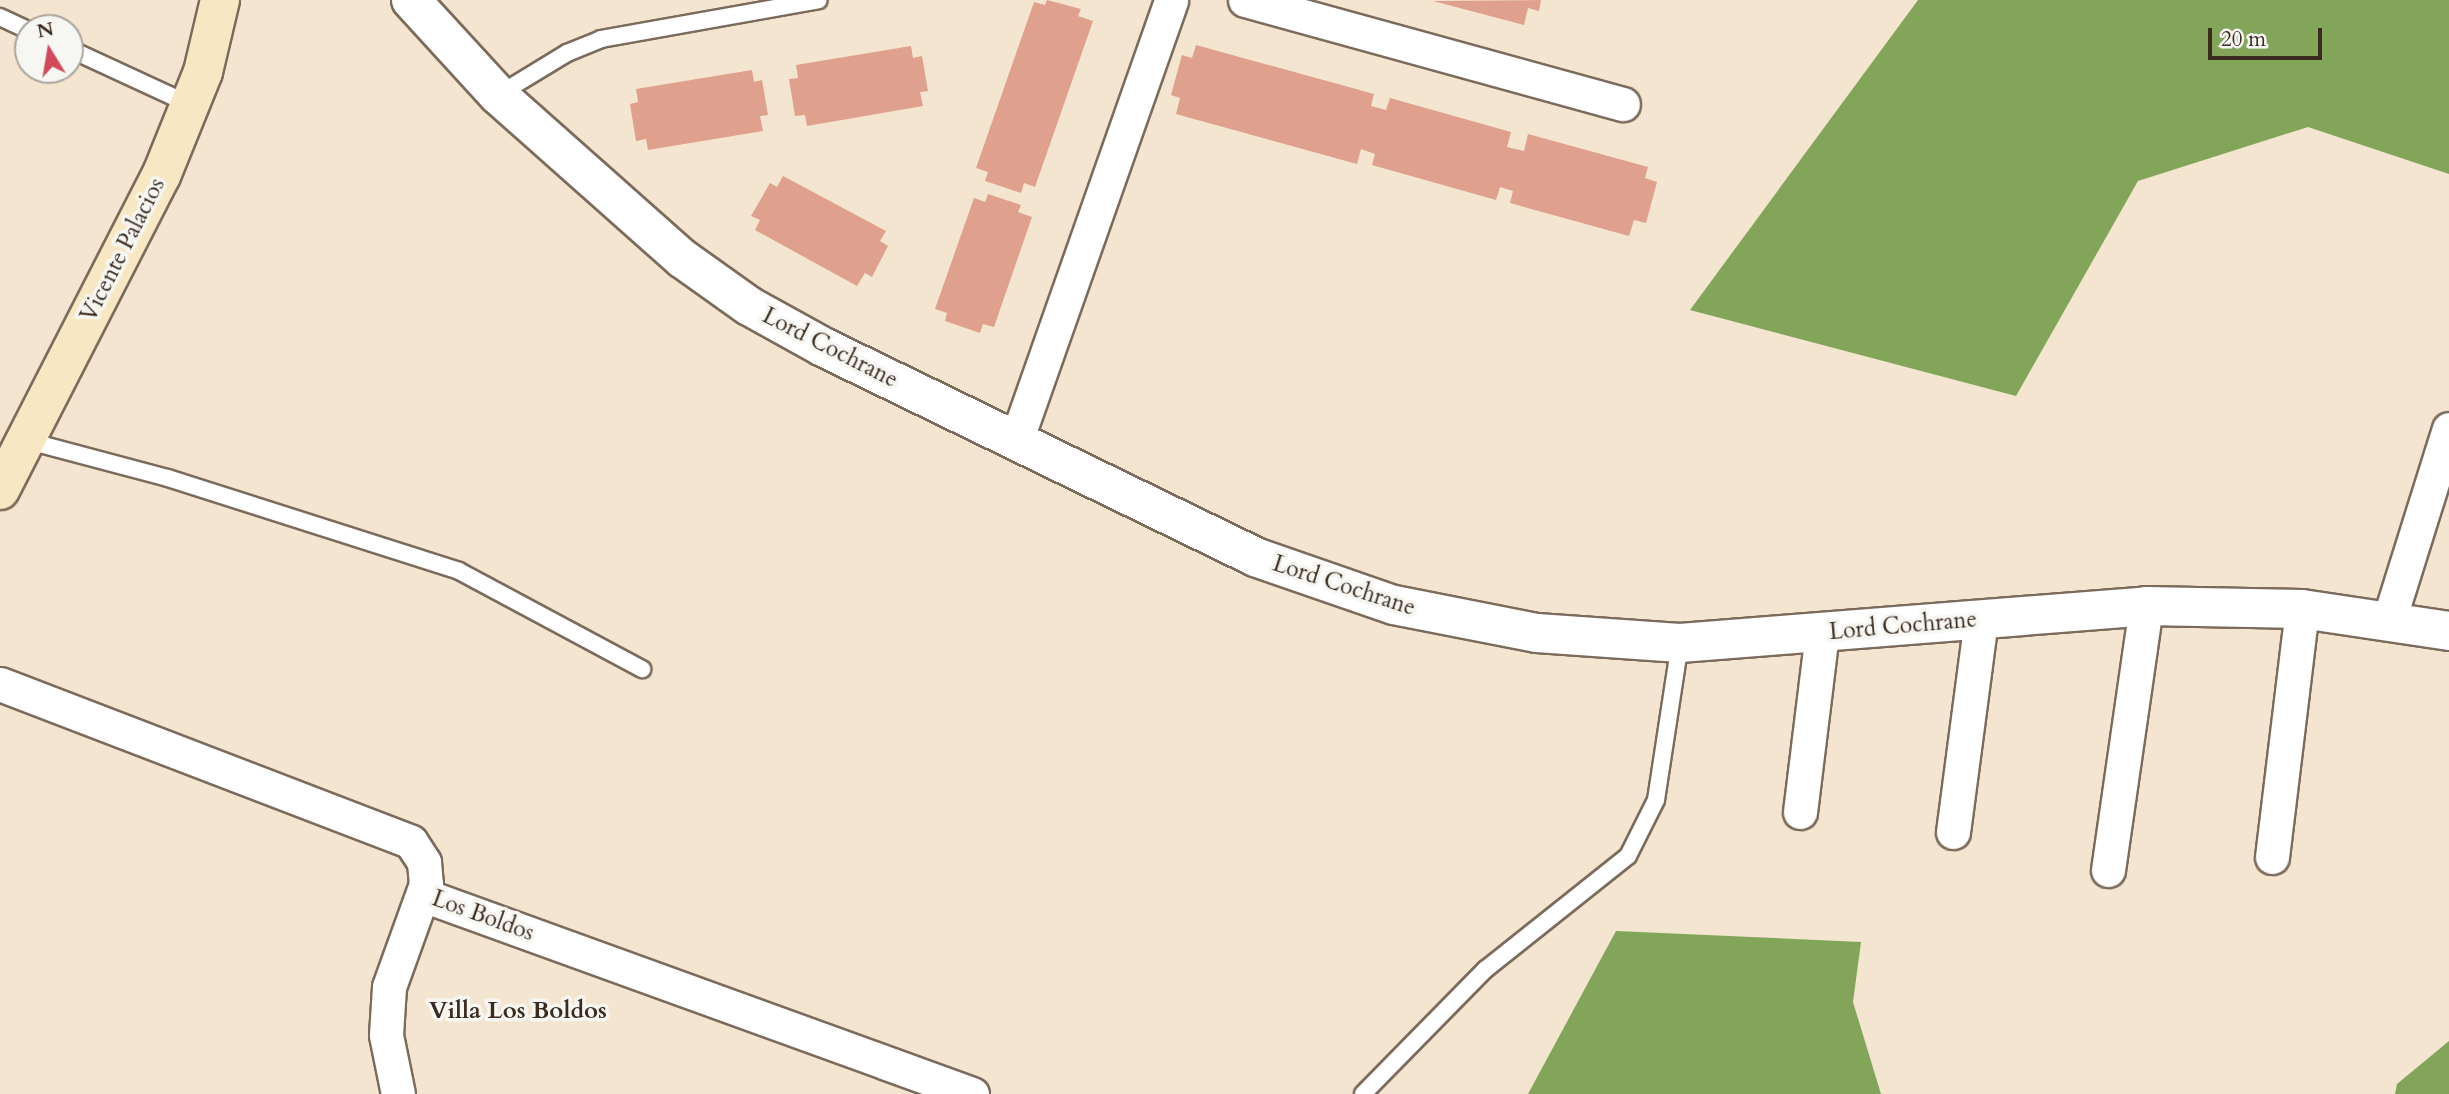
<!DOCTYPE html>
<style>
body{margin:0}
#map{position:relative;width:2449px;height:1094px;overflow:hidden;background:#f3e5cf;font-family:Cardo,serif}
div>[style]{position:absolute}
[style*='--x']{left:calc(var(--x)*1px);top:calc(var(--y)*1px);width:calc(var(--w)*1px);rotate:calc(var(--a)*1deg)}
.forest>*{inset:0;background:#82a55a}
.building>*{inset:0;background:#dfa18e}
.roads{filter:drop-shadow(2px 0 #7b6b5c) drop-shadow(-2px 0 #7b6b5c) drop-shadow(0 2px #7b6b5c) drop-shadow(0 -2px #7b6b5c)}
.service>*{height:16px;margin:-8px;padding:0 8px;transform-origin:8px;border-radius:8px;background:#fff}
.minor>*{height:33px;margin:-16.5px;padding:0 16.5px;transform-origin:16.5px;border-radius:16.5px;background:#fff}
.tertiary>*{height:38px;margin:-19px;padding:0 19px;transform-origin:19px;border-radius:19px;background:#fff}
.secondary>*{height:38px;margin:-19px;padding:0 19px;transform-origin:19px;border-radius:19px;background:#f7e8c3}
span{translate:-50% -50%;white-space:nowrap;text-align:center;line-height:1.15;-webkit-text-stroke:7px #f6f6f2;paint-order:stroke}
.street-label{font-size:23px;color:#3b2a1e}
.neighbourhood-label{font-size:24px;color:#3b2a1e;font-weight:700}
.north{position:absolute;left:14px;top:14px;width:70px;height:70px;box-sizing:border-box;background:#f6f6f2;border:2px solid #aba49d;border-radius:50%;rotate:349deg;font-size:19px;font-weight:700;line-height:28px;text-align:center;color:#3b2a1e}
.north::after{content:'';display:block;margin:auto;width:24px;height:32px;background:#d1495b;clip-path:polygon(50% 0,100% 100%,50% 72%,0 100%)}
.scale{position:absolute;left:2208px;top:28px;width:114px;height:32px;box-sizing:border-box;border:4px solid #3b2a1e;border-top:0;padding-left:9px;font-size:21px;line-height:24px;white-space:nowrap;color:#3b2a1e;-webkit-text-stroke:5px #f6f6f2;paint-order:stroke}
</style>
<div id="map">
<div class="forest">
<div style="clip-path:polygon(1918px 0,2449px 0,2449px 174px,2308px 127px,2138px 181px,2016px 396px,1690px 310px)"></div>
<div style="clip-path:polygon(1616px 931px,1861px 942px,1853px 1002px,1881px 1094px,1528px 1094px)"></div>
<div style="clip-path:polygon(2449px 1041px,2449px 1094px,2395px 1094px,2397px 1084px)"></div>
</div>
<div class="building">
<div style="clip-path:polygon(1047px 0,1081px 9px,1078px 16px,1093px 21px,1035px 187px,1024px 183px,1021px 193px,985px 181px,988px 172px,976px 168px,1034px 2px,1045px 5px)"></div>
<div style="clip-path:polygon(1541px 0,1539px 11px,1528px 8px,1524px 25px,1433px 1px)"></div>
<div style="clip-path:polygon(1196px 45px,1374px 94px,1371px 106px,1386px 110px,1390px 98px,1511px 132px,1507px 147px,1524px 151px,1528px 134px,1648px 167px,1645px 178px,1657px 182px,1646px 223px,1634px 220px,1629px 236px,1510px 203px,1513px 191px,1500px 187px,1496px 200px,1372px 165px,1375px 154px,1361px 149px,1357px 164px,1176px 114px,1180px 98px,1171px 95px,1182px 55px,1192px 58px)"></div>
<div style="clip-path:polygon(911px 46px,913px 58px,922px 56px,928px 91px,920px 92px,923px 106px,807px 126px,805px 115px,795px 116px,789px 79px,798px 78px,796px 65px)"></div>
<div style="clip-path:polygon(752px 70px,754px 82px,762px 80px,768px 115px,760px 116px,763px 131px,648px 150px,646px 139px,636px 141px,630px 104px,638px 102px,636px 89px)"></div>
<div style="clip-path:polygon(783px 176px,886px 231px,880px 241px,888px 246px,872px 277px,865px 273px,857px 286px,755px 230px,760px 220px,751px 216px,770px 183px,777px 187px)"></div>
<div style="clip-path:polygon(988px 194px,1021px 205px,1018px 212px,1032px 217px,994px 327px,983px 324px,980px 333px,945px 321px,947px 313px,935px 309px,974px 198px,985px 202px)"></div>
</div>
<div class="roads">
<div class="service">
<div style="--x:0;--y:17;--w:31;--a:25"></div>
<div style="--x:70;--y:49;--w:133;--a:24.8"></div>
<div style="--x:498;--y:95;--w:81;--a:-31.3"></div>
<div style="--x:567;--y:53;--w:37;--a:-22"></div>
<div style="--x:601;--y:39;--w:221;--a:-10.1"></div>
<div style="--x:25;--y:440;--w:148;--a:14.9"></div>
<div style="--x:168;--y:478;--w:305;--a:17.7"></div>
<div style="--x:459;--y:571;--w:208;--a:28.2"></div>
<div style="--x:1363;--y:1094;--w:175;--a:-45.5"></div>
<div style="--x:1486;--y:969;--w:181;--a:-38.5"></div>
<div style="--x:1628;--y:856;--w:63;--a:-63.4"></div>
<div style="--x:1656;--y:800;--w:158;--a:-81.3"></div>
</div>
<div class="minor">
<div style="--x:1245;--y:0;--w:392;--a:15.4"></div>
<div style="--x:1016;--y:441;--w:467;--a:-70.6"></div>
<div style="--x:2389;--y:620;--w:200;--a:-72.6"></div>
<div style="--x:0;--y:684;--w:440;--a:21"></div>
<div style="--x:411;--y:842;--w:24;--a:57"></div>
<div style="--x:424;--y:862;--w:22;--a:85"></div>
<div style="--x:426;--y:884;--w:109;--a:109.8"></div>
<div style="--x:389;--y:987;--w:48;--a:93.6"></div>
<div style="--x:386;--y:1035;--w:60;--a:78.5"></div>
<div style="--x:1800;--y:812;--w:180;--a:-83"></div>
<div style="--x:1953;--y:832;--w:215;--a:-82.5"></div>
<div style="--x:2272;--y:857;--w:250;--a:-83.1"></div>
<div style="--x:2108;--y:870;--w:267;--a:-81.8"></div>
<div style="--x:423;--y:895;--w:584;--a:19.92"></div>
</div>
<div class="tertiary">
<div style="--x:411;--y:0;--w:129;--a:47.5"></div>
<div style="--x:498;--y:95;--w:247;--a:41.6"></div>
<div style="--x:683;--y:259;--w:81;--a:35.5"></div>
<div style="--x:749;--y:306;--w:85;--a:29"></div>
<div style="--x:823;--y:347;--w:480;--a:25.9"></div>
<div style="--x:1255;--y:557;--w:147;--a:19.1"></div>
<div style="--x:1394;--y:605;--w:146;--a:11.1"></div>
<div style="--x:1537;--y:633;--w:143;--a:4"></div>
<div style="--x:1680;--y:643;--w:467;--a:-4.5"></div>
<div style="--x:2146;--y:606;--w:156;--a:1.1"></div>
<div style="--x:2302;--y:609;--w:149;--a:8.5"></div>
</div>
<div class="secondary">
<div style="--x:0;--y:490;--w:353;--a:-62.9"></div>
<div style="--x:161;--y:176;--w:112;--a:-68"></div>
<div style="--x:203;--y:72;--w:74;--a:-76.7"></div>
</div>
</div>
<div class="street-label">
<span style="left:123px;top:250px;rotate:-63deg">Vicente Palacios</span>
<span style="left:830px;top:348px;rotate:27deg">Lord Cochrane</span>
<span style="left:1344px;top:586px;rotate:18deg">Lord Cochrane</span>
<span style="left:1903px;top:626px;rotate:-5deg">Lord Cochrane</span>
<span style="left:483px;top:916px;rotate:20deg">Los Boldos</span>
</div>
<div class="neighbourhood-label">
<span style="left:518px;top:1011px">Villa Los Boldos</span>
</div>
<div class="north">N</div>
<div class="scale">20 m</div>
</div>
